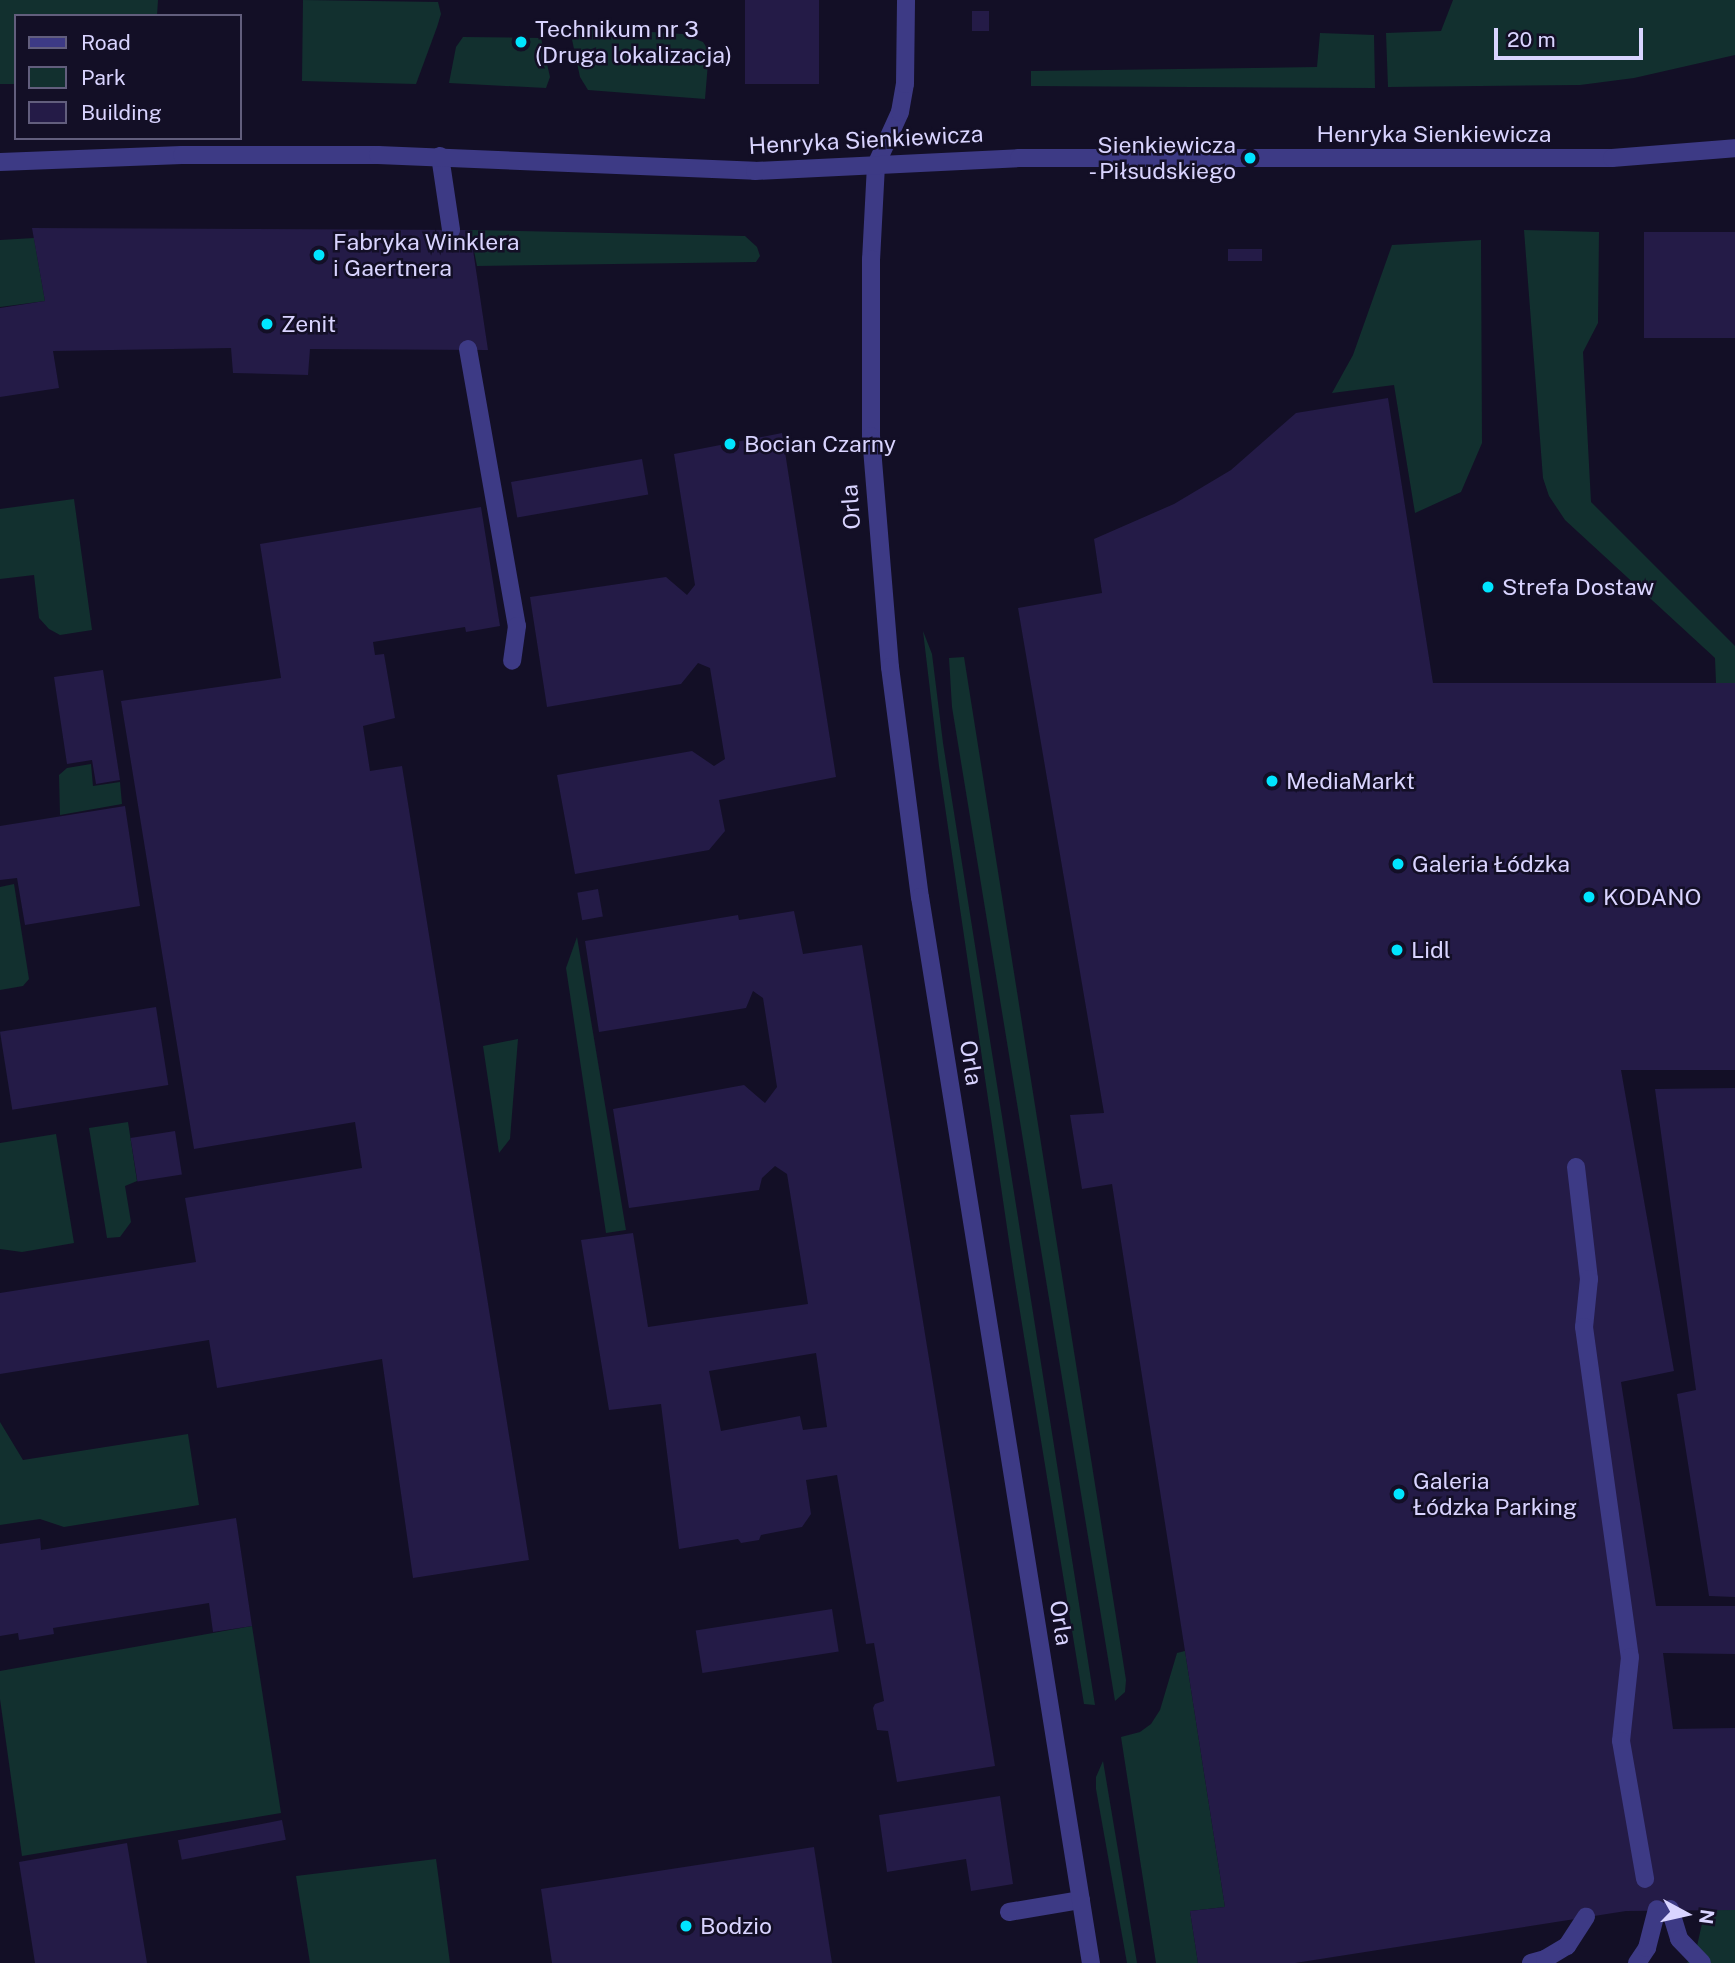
<!DOCTYPE html>
<meta charset="utf-8">
<style>
body{margin:0}
#map{position:relative;width:1735px;height:1963px;overflow:hidden;background:#130f26;font-family:"Public Sans",sans-serif}
div>[style]{position:absolute}
[style*='--x']{left:calc(var(--x)*1px);top:calc(var(--y)*1px);width:calc(var(--w)*1px);rotate:calc(var(--a)*1deg)}
.green>*{inset:0;background:#12302f}
.building>*{inset:0;background:#241b47;transform-origin:0 0}
.service>*{height:18px;margin:-9px;padding:0 9px;transform-origin:9px;border-radius:9px;background:#3d3a85}
.minor>*{height:18px;margin:-9px;padding:0 9px;transform-origin:9px;border-radius:9px;background:#3d3a85}
.tertiary>*{height:18px;margin:-9px;padding:0 9px;transform-origin:9px;border-radius:9px;background:#3d3a85}
.dots>*{width:19px;height:19px;translate:-50% -50%;box-sizing:border-box;border:4px solid #130f26;border-radius:50%}
span{translate:-50% -50%;white-space:nowrap;text-align:center;line-height:1.15;-webkit-text-stroke:5px #130f26;paint-order:stroke}
.poi-label{font-size:23px;color:#d9d4ff}
.left{translate:0 -50%;text-align:left}
.right{translate:-100% -50%;text-align:right}
.street-label{font-size:23px;color:#d9d4ff}
.legend{position:absolute;left:14px;top:14px;width:228px;height:126px;box-sizing:border-box;background:#130f26;border:2px solid #625e7d;margin:0;padding:9px 12px;list-style:none;font-size:21px;color:#d9d4ff}
.legend li{display:flex;align-items:center;gap:14px;height:35px}
.legend b{width:35px;border:2px solid #625e7d}
.north{position:absolute;left:1651px;top:1879px;width:70px;height:70px;-webkit-text-stroke:5px #130f26;paint-order:stroke;rotate:98deg;font-size:19px;font-weight:700;line-height:28px;text-align:center;color:#d9d4ff}
.north::after{content:'';display:block;margin:auto;width:24px;height:32px;background:#d9d4ff;clip-path:polygon(50% 0,100% 100%,50% 72%,0 100%)}
.scale{position:absolute;left:1494px;top:28px;width:149px;height:32px;box-sizing:border-box;border:4px solid #d9d4ff;border-top:0;padding-left:9px;font-size:21px;line-height:24px;white-space:nowrap;color:#d9d4ff;-webkit-text-stroke:5px #130f26;paint-order:stroke}
</style>
<div id="map">
<div class="green">
<div style="clip-path:polygon(0 0,158px 0,157px 16px,16px 16px,16px 84px,0 84px)"></div>
<div style="clip-path:polygon(303px 0,438px 2px,441px 14px,437px 27px,416px 84px,302px 81px)"></div>
<div style="clip-path:polygon(1453px 0,1735px 0,1735px 55px,1634px 78px,1580px 85px,1388px 87px,1386px 33px,1441px 31px)"></div>
<div style="clip-path:polygon(604px 29px,683px 34px,703px 42px,709px 51px,705px 99px,588px 90px,580px 77px,570px 30px)"></div>
<div style="clip-path:polygon(1320px 33px,1374px 35px,1375px 88px,1031px 86px,1031px 71px,1317px 67px)"></div>
<div style="clip-path:polygon(463px 37px,541px 38px,550px 77px,546px 88px,449px 83px,456px 47px)"></div>
<div style="clip-path:polygon(470px 230px,745px 236px,757px 247px,760px 256px,756px 262px,477px 266px)"></div>
<div style="clip-path:polygon(1524px 230px,1599px 232px,1598px 323px,1583px 352px,1591px 502px,1735px 646px,1735px 683px,1716px 683px,1715px 658px,1565px 520px,1549px 496px,1543px 478px)"></div>
<div style="clip-path:polygon(34px 238px,45px 301px,0 307px,0 240px)"></div>
<div style="clip-path:polygon(1481px 240px,1482px 443px,1461px 492px,1415px 513px,1394px 385px,1332px 393px,1353px 355px,1392px 245px)"></div>
<div style="clip-path:polygon(74px 499px,92px 630px,60px 635px,49px 629px,39px 618px,34px 575px,0 579px,0 509px)"></div>
<div style="clip-path:polygon(923px 631px,932px 654px,943px 743px,1095px 1705px,1084px 1704px,1014px 1275px,939px 766px)"></div>
<div style="clip-path:polygon(964px 657px,1126px 1680px,1125px 1692px,1115px 1701px,952px 707px,949px 658px)"></div>
<div style="clip-path:polygon(91px 764px,93px 786px,120px 782px,122px 804px,60px 815px,59px 775px,67px 768px)"></div>
<div style="clip-path:polygon(14px 884px,29px 979px,23px 986px,0 990px,0 887px)"></div>
<div style="clip-path:polygon(577px 937px,626px 1230px,606px 1233px,566px 968px)"></div>
<div style="clip-path:polygon(518px 1039px,510px 1139px,499px 1153px,483px 1046px)"></div>
<div style="clip-path:polygon(128px 1122px,137px 1181px,125px 1186px,131px 1222px,120px 1237px,107px 1238px,89px 1128px)"></div>
<div style="clip-path:polygon(56px 1134px,74px 1243px,22px 1252px,0 1249px,0 1143px)"></div>
<div style="clip-path:polygon(0 1422px,23px 1460px,188px 1434px,199px 1505px,64px 1527px,40px 1519px,0 1525px)"></div>
<div style="clip-path:polygon(252px 1626px,281px 1813px,22px 1856px,0 1699px,0 1671px)"></div>
<div style="clip-path:polygon(1185px 1651px,1225px 1907px,1190px 1911px,1198px 1963px,1156px 1963px,1121px 1737px,1140px 1732px,1151px 1724px,1160px 1710px,1177px 1653px)"></div>
<div style="clip-path:polygon(1103px 1761px,1137px 1963px,1127px 1963px,1096px 1789px,1096px 1777px)"></div>
<div style="clip-path:polygon(436px 1859px,450px 1963px,310px 1963px,296px 1876px)"></div>
<div style="clip-path:polygon(1705px 1910px,1735px 1910px,1735px 1963px,1687px 1963px,1697px 1946px)"></div>
</div>
<div class="building">
<div style="left:745px;top:0;width:74px;height:84px"></div>
<div style="left:972px;top:11px;width:17px;height:20px"></div>
<div style="clip-path:polygon(32px 228px,470px 230px,488px 350px,310px 349px,308px 375px,233px 373px,231px 348px,53px 351px,59px 388px,0 397px,0 308px,45px 301px)"></div>
<div style="left:1735px;top:232px;width:106px;height:91px;rotate:90deg"></div>
<div style="left:1262px;top:249px;width:12px;height:34px;rotate:90deg"></div>
<div style="clip-path:polygon(1388px 398px,1433px 683px,1735px 683px,1735px 1070px,1621px 1070px,1674px 1371px,1621px 1382px,1656px 1606px,1735px 1606px,1735px 1654px,1663px 1653px,1673px 1729px,1735px 1728px,1735px 1910px,1626px 1911px,1295px 1963px,1198px 1963px,1190px 1911px,1225px 1907px,1112px 1184px,1082px 1189px,1070px 1115px,1104px 1113px,1018px 608px,1102px 593px,1094px 539px,1174px 504px,1231px 470px,1296px 413px)"></div>
<div style="clip-path:polygon(782px 433px,836px 777px,719px 800px,725px 831px,709px 850px,575px 874px,557px 775px,692px 751px,714px 766px,725px 759px,710px 668px,698px 663px,681px 684px,547px 707px,530px 597px,666px 577px,687px 595px,695px 585px,674px 454px)"></div>
<div style="left:642px;top:459px;width:36px;height:133px;rotate:80deg"></div>
<div style="clip-path:polygon(481px 507px,500px 626px,466px 632px,465px 627px,373px 642px,375px 655px,384px 654px,395px 718px,363px 726px,370px 771px,402px 766px,529px 1560px,413px 1578px,382px 1359px,217px 1388px,209px 1340px,0 1374px,0 1293px,196px 1262px,185px 1198px,362px 1168px,355px 1122px,194px 1149px,121px 701px,281px 678px,260px 544px)"></div>
<div style="clip-path:polygon(103px 670px,120px 780px,96px 784px,92px 760px,67px 764px,54px 677px)"></div>
<div style="clip-path:polygon(125px 806px,140px 906px,25px 925px,17px 878px,0 880px,0 826px)"></div>
<div style="left:598px;top:889px;width:28px;height:21px;rotate:80deg"></div>
<div style="clip-path:polygon(evenodd,794px 911px,803px 954px,862px 945px,995px 1766px,897px 1782px,888px 1731px,877px 1730px,873px 1708px,875px 1704px,884px 1701px,874px 1643px,866px 1644px,837px 1475px,806px 1480px,811px 1514px,802px 1527px,761px 1535px,759px 1540px,741px 1543px,738px 1539px,679px 1549px,661px 1404px,609px 1410px,581px 1240px,633px 1233px,648px 1327px,808px 1304px,787px 1174px,775px 1166px,762px 1178px,759px 1190px,629px 1208px,613px 1109px,744px 1085px,765px 1103px,777px 1087px,763px 998px,753px 991px,746px 1008px,599px 1032px,585px 941px,738px 915px,739px 920px,794px 911px,816px 1353px,827px 1427px,803px 1430px,800px 1416px,721px 1431px,709px 1371px,816px 1353px)"></div>
<div style="left:156px;top:1007px;width:79px;height:158px;rotate:81deg"></div>
<div style="clip-path:polygon(1735px 1088px,1735px 1597px,1709px 1596px,1677px 1394px,1696px 1390px,1655px 1089px)"></div>
<div style="left:175px;top:1131px;width:44px;height:45px;rotate:81deg"></div>
<div style="clip-path:polygon(236px 1518px,252px 1626px,213px 1632px,209px 1603px,53px 1628px,54px 1634px,19px 1640px,18px 1633px,0 1636px,0 1544px,40px 1538px,41px 1550px)"></div>
<div style="left:832px;top:1609px;width:43px;height:138px;rotate:81deg"></div>
<div style="clip-path:polygon(1000px 1796px,1013px 1884px,971px 1891px,966px 1859px,887px 1872px,879px 1815px)"></div>
<div style="left:282px;top:1820px;width:20px;height:106px;rotate:79deg"></div>
<div style="clip-path:polygon(127px 1843px,147px 1963px,35px 1963px,19px 1862px)"></div>
<div style="clip-path:polygon(814px 1847px,832px 1963px,552px 1963px,541px 1889px)"></div>
</div>
<div class="service">
<div style="--x:440;--y:156;--w:75;--a:81.5"></div>
<div style="--x:876;--y:165;--w:58;--a:-65.6"></div>
<div style="--x:900;--y:112;--w:28;--a:-80"></div>
<div style="--x:905;--y:84;--w:84;--a:-89.3"></div>
<div style="--x:468;--y:349;--w:281;--a:80"></div>
<div style="--x:517;--y:626;--w:35;--a:98"></div>
<div style="--x:1576;--y:1167;--w:113;--a:83.4"></div>
<div style="--x:1589;--y:1279;--w:48;--a:95.9"></div>
<div style="--x:1584;--y:1327;--w:333;--a:82.1"></div>
<div style="--x:1630;--y:1657;--w:84;--a:96.1"></div>
<div style="--x:1621;--y:1741;--w:140;--a:80.1"></div>
<div style="--x:1670;--y:1909;--w:31;--a:73"></div>
<div style="--x:1679;--y:1939;--w:33;--a:46"></div>
<div style="--x:1009;--y:1912;--w:73;--a:-9.5"></div>
<div style="--x:1531;--y:1963;--w:15;--a:-16"></div>
<div style="--x:1545;--y:1959;--w:26;--a:-31"></div>
<div style="--x:1567;--y:1946;--w:35;--a:-57"></div>
<div style="--x:1637;--y:1963;--w:18;--a:-56"></div>
<div style="--x:1647;--y:1948;--w:40;--a:-75.6"></div>
</div>
<div class="minor">
<div style="--x:876;--y:165;--w:94;--a:93"></div>
<div style="--x:871;--y:259;--w:177;--a:90"></div>
<div style="--x:871;--y:436;--w:232;--a:85.3"></div>
<div style="--x:890;--y:667;--w:232;--a:82.6"></div>
<div style="--x:920;--y:897;--w:1080;--a:80.89"></div>
</div>
<div class="tertiary">
<div style="--x:0;--y:162;--w:182;--a:-2.2"></div>
<div style="--x:182;--y:155;--w:196;--a:0"></div>
<div style="--x:378;--y:155;--w:377;--a:2.4"></div>
<div style="--x:755;--y:171;--w:264;--a:-2.8"></div>
<div style="--x:1019;--y:158;--w:593;--a:0"></div>
<div style="--x:1612;--y:158;--w:123;--a:-4.6"></div>
</div>
<div class="dots">
<div style="left:521px;top:42px;background:#00e5ff"></div>
<div style="left:1250px;top:158px;background:#00e5ff"></div>
<div style="left:319px;top:255px;background:#00e5ff"></div>
<div style="left:267px;top:324px;background:#00e5ff"></div>
<div style="left:730px;top:444px;background:#00e5ff"></div>
<div style="left:1488px;top:587px;background:#00e5ff"></div>
<div style="left:1272px;top:781px;background:#00e5ff"></div>
<div style="left:1398px;top:864px;background:#00e5ff"></div>
<div style="left:1589px;top:897px;background:#00e5ff"></div>
<div style="left:1397px;top:950px;background:#00e5ff"></div>
<div style="left:1399px;top:1494px;background:#00e5ff"></div>
<div style="left:686px;top:1926px;background:#00e5ff"></div>
</div>
<div class="poi-label">
<span class="left" style="left:535px;top:42px">Technikum nr 3<br>(Druga lokalizacja)</span>
<span class="right" style="left:1236px;top:158px">Sienkiewicza<br>- Piłsudskiego</span>
<span class="left" style="left:333px;top:255px">Fabryka Winklera<br>i Gaertnera</span>
<span class="left" style="left:281px;top:324px">Zenit</span>
<span class="left" style="left:744px;top:444px">Bocian Czarny</span>
<span class="left" style="left:1502px;top:587px">Strefa Dostaw</span>
<span class="left" style="left:1286px;top:781px">MediaMarkt</span>
<span class="left" style="left:1412px;top:864px">Galeria Łódzka</span>
<span class="left" style="left:1603px;top:897px">KODANO</span>
<span class="left" style="left:1411px;top:950px">Lidl</span>
<span class="left" style="left:1413px;top:1494px">Galeria<br>Łódzka Parking</span>
<span class="left" style="left:700px;top:1926px">Bodzio</span>
</div>
<div class="street-label">
<span style="left:1434px;top:134px">Henryka Sienkiewicza</span>
<span style="left:866px;top:140px;rotate:-3deg">Henryka Sienkiewicza</span>
<span style="left:851px;top:507px;rotate:-94deg">Orla</span>
<span style="left:971px;top:1063px;rotate:81deg">Orla</span>
<span style="left:1061px;top:1623px;rotate:81deg">Orla</span>
</div>
<ul class="legend">
<li><b style="height:9px;background:#3d3a85"></b>Road</li>
<li><b style="height:19px;background:#12302f"></b>Park</li>
<li><b style="height:19px;background:#241b47"></b>Building</li>
</ul>
<div class="north">N</div>
<div class="scale">20 m</div>
</div>
